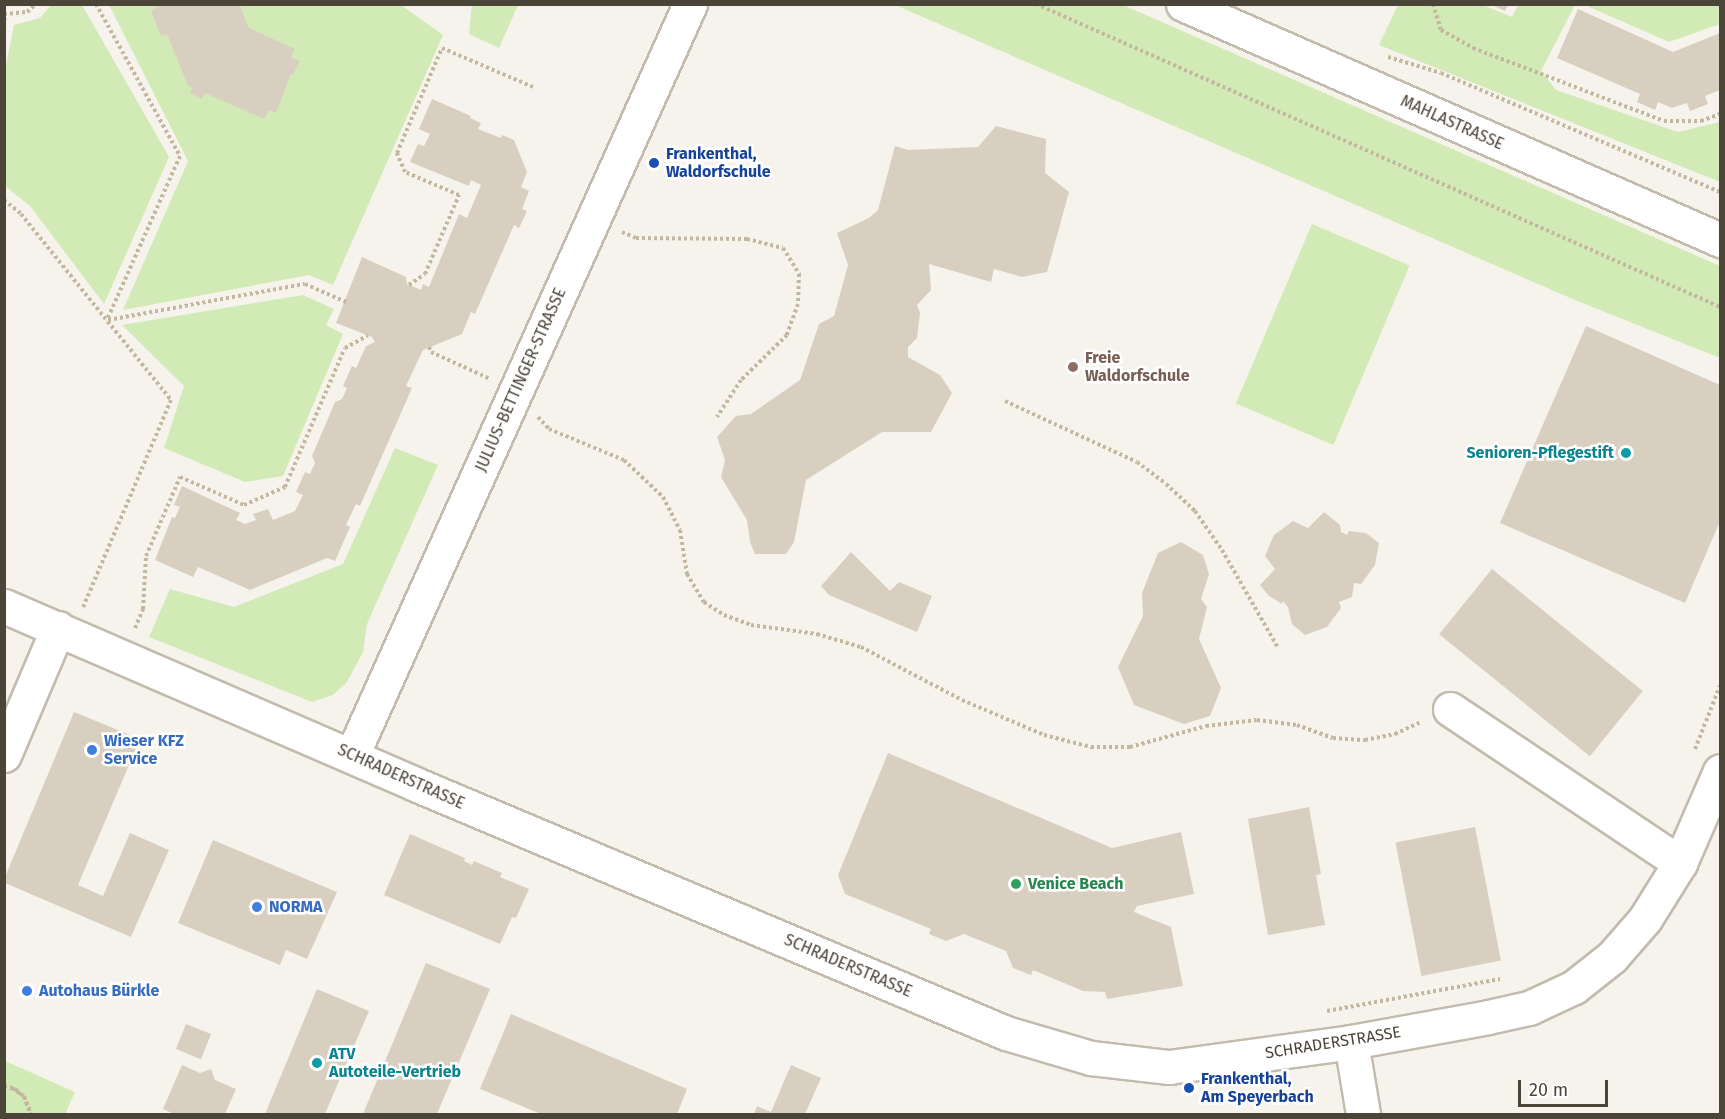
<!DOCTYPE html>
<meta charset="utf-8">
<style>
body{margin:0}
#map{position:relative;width:1725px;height:1119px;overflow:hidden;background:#f6f3ec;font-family:"Fira Sans",sans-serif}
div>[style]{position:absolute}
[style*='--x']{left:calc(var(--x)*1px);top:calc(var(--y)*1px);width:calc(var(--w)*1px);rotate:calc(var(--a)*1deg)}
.green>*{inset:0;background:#d2eab5;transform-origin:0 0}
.building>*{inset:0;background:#d8cfc1;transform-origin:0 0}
.path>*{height:4px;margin-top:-2px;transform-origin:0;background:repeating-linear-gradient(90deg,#c4b79f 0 3px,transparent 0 6px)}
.roads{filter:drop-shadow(2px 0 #c2bbae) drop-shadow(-2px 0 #c2bbae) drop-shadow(0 2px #c2bbae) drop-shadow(0 -2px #c2bbae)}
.minor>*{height:33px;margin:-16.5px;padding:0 16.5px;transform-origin:16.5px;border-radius:16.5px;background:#fff}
.path-bridge>*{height:4px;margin-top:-2px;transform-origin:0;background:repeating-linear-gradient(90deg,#c4b79f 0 3px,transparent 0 6px)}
.dots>*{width:16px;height:16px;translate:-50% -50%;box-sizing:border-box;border:3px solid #fff;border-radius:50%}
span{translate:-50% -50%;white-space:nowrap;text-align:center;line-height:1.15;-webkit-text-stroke:5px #fff;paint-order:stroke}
.street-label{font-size:16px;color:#4b4439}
.transit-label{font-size:16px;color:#164399;font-weight:700}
.left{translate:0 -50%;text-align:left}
.education-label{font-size:16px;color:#785e54;font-weight:700}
.culture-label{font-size:16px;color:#0d838f;font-weight:700}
.right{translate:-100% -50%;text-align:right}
.shop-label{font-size:16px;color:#366cbe;font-weight:700}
.leisure-label{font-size:16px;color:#27864d;font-weight:700}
.frame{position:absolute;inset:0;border:6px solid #4b4439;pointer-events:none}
.scale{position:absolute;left:1518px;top:1080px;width:90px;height:27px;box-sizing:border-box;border:3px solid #4b4439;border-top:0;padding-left:8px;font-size:18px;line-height:21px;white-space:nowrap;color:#4b4439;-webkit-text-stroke:4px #fff;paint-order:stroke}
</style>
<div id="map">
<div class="green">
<div style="clip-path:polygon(472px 4px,518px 5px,499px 48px,469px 34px)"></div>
<div style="clip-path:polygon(51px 5px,82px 5px,169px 157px,104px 304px,30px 206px,5px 186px,5px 70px,14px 25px,40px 18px)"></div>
<div style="clip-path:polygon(109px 5px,401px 5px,443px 35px,333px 285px,309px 275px,123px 310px,188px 161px)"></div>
<div style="clip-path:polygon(895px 5px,1123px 5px,1720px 266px,1720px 358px,1575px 300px)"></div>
<div style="clip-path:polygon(1398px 5px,1483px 5px,1512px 17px,1518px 5px,1575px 5px,1541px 71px,1556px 90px,1678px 132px,1720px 122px,1720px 182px,1379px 45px)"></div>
<div style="clip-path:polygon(1585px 5px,1720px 5px,1720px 24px,1669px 42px)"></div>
<div style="left:1312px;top:224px;width:106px;height:195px;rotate:23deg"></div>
<div style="clip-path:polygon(303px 295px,334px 309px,326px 325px,343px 334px,283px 476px,245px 482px,164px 448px,184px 386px,122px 325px)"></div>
<div style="clip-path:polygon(395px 448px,438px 465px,367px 624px,363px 652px,347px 682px,333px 695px,312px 702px,149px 637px,170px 589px,234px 607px,343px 564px)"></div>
<div style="clip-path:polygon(5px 1061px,75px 1092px,65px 1114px,5px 1114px)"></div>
</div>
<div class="building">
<div style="clip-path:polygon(155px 4px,239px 4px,249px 28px,295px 49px,291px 57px,300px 61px,293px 75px,291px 74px,276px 113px,269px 110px,264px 119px,205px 93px,202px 99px,190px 93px,192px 88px,188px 86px,167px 34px,161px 36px,151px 11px,157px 8px)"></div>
<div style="clip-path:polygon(1490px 4px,1509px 4px,1505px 11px)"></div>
<div style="clip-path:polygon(1578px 9px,1673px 52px,1720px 33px,1720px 90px,1705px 96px,1708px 104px,1690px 111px,1687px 103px,1672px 108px,1658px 102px,1655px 110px,1637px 102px,1640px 94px,1557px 58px)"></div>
<div style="clip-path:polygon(432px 99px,471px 116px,470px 118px,481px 123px,478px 129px,501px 138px,502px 135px,514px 140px,527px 172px,521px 187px,529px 191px,522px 209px,527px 211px,519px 228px,514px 225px,475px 314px,471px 312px,462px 334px,423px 350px,406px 386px,412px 388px,360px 506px,356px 504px,346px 525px,350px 527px,335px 561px,327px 558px,250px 590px,198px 567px,193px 577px,155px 560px,172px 517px,175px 518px,180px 507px,174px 505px,182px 486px,240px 513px,236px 520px,245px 524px,256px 520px,253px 514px,268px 509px,273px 520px,295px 511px,303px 495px,296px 492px,305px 472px,310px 474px,315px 463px,312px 456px,335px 402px,342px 399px,347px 388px,343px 386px,352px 366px,356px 368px,366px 346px,375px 342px,372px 337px,336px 323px,362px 257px,406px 277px,407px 284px,421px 290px,423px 284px,429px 287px,459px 214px,467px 218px,481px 185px,471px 180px,469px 186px,410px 162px,418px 144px,424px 146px,430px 134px,419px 129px)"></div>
<div style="clip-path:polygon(996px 126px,1046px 139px,1045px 173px,1069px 192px,1047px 272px,1022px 277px,994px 269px,991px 282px,929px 264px,931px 290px,917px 305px,920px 313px,917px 338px,908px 347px,908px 357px,940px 375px,952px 393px,931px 432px,882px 432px,806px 480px,794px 542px,786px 554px,755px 554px,750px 542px,747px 520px,721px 477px,725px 460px,717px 437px,736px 416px,751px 414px,800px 380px,819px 324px,834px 316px,848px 265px,837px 233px,869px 218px,878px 210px,895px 146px,908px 150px,978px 147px)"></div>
<div style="clip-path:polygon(1586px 326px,1720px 385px,1720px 521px,1685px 603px,1500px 523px)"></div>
<div style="clip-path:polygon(1324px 512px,1340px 525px,1341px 532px,1347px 535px,1349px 531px,1366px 533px,1379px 543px,1375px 565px,1361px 584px,1354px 583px,1352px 597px,1339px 602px,1341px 608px,1327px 627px,1305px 635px,1292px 624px,1288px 607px,1283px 601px,1282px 604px,1269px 596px,1260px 585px,1275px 569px,1265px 556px,1274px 535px,1293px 521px,1308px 528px)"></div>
<div style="clip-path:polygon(1181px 542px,1203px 555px,1209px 574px,1201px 599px,1207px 607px,1199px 639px,1221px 688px,1210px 716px,1184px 724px,1134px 705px,1118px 667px,1143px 616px,1142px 593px,1158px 553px)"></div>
<div style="clip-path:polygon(851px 552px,890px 591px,899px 582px,932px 596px,917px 632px,829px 595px,821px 586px)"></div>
<div style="left:1492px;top:569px;width:194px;height:84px;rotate:39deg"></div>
<div style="clip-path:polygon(74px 712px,140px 739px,78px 885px,103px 896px,130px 833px,169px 850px,131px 937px,5px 883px,5px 877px)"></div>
<div style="clip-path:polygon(888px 753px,1112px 848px,1181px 832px,1194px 894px,1137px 906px,1134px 912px,1171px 927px,1183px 986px,1107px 999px,1105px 992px,1083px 991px,1033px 970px,1031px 975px,1013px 968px,1006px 951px,964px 934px,946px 941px,929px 934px,931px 929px,845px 894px,838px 875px)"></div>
<div style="clip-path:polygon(1309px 807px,1321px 874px,1316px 875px,1325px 925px,1268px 935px,1248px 819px)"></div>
<div style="left:1475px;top:827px;width:136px;height:81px;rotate:79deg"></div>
<div style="clip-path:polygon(410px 834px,465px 858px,464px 861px,472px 865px,474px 861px,502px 873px,500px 877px,529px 889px,516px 918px,512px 917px,500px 944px,384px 895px)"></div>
<div style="clip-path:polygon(213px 840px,337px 892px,307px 959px,286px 950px,280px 965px,178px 923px)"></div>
<div style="clip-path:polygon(426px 963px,490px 989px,437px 1114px,363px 1114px)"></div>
<div style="clip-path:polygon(317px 989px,369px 1011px,325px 1114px,265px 1114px)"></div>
<div style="clip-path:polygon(511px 1014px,687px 1089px,677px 1114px,541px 1114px,480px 1089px)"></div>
<div style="left:186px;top:1024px;width:27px;height:27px;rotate:22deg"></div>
<div style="clip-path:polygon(182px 1065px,200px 1073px,211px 1069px,215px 1080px,236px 1089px,225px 1114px,174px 1114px,163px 1109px)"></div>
<div style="clip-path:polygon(791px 1065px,821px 1078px,805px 1114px,754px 1114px,757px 1106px,771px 1112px)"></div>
</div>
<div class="path">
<div style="--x:96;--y:4;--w:174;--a:61.1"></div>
<div style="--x:180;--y:156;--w:180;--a:114"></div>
<div style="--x:1036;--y:4;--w:748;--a:23.89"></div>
<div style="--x:1433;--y:4;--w:27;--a:73"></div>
<div style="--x:1441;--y:30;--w:37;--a:29"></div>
<div style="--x:1473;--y:48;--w:204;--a:20.9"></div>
<div style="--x:1664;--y:121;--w:37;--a:0"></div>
<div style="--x:1701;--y:121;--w:20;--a:-20"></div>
<div style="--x:4;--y:14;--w:23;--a:-5"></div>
<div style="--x:27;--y:12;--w:12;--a:-42"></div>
<div style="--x:4;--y:27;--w:13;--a:-86"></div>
<div style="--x:1388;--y:57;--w:55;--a:16.8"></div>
<div style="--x:1441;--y:73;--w:303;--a:23.1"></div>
<div style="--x:4;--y:200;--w:22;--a:39"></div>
<div style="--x:21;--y:214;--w:239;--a:51.1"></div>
<div style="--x:171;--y:400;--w:225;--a:113"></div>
<div style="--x:622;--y:232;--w:15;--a:23"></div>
<div style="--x:636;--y:238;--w:111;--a:0.5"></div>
<div style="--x:747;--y:239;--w:37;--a:14"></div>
<div style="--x:783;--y:248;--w:31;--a:58"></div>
<div style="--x:799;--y:274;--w:30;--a:92"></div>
<div style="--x:798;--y:304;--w:33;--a:110"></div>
<div style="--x:787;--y:335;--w:64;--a:135.6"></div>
<div style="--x:741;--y:380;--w:44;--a:123"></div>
<div style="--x:409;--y:285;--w:19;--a:-35"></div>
<div style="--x:425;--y:274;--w:86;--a:-66.7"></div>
<div style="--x:459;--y:195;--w:59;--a:-156.9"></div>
<div style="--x:405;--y:172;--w:21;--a:-113"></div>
<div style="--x:397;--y:153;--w:114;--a:-66.8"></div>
<div style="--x:442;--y:48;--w:99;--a:23.2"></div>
<div style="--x:108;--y:320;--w:200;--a:-10.4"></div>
<div style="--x:305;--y:284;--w:45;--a:23.7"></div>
<div style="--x:429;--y:347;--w:5;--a:68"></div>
<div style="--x:431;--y:352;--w:63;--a:24.5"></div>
<div style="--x:1005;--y:401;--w:145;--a:24.8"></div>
<div style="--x:1137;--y:462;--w:36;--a:37"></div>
<div style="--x:1166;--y:484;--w:40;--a:43"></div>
<div style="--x:1195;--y:511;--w:47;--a:55.3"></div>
<div style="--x:1222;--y:550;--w:111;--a:60.2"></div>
<div style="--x:538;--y:417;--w:16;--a:47"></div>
<div style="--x:549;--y:429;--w:81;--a:22.5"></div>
<div style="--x:624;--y:460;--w:54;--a:43.5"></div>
<div style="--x:663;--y:497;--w:37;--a:63"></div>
<div style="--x:680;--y:530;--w:45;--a:81"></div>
<div style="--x:687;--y:574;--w:33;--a:59"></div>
<div style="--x:704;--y:602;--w:24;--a:33"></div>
<div style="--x:724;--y:615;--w:29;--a:20"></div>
<div style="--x:751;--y:625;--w:67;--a:7.8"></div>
<div style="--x:817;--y:634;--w:46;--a:16.5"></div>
<div style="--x:861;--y:647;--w:114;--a:27.7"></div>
<div style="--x:962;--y:700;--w:89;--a:23.1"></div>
<div style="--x:1044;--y:735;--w:49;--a:14.3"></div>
<div style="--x:1091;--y:747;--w:39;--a:0"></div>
<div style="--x:1130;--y:747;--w:79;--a:-15.4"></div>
<div style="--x:1206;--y:726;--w:51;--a:-6.7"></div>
<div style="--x:1257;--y:720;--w:40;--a:7.1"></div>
<div style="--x:1297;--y:725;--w:38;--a:20"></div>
<div style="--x:1333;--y:738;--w:32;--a:4"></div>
<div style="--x:1365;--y:740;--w:31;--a:-11"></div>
<div style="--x:1395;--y:734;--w:29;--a:-25"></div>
<div style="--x:135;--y:628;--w:21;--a:-67"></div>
<div style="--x:143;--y:609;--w:53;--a:-86.8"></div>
<div style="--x:146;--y:556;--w:86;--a:-66.7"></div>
<div style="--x:180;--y:477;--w:70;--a:23.6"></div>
<div style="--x:244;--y:505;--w:45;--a:-23.7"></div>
<div style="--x:285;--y:487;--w:151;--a:-66.7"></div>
<div style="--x:345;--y:348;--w:26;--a:-29"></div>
<div style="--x:1695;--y:749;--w:68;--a:-68.4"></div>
<div style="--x:1327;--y:1011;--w:176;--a:-10.5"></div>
<div style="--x:4;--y:1086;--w:11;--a:15"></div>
<div style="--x:15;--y:1089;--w:12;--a:42"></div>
<div style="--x:24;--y:1097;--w:18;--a:68"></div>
</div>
<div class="roads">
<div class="minor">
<div style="--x:1183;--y:4;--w:587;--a:23.72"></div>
<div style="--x:4;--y:606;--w:448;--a:23.4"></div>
<div style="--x:415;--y:784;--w:641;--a:22.85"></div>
<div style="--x:1006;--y:1033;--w:89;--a:16.4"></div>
<div style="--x:1091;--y:1058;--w:79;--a:6.6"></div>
<div style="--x:1169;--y:1067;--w:184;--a:-7.8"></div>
<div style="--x:1351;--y:1042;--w:139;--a:-10.3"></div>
<div style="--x:1488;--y:1017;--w:42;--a:-12.4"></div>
<div style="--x:1529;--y:1008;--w:50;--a:-25"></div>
<div style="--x:1574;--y:987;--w:48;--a:-38.3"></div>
<div style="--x:1612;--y:957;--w:50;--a:-49"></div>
<div style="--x:1645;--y:919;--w:66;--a:-58"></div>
<div style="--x:1680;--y:863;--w:100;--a:-66.5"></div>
<div style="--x:1450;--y:709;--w:277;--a:33.8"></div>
<div style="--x:4;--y:755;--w:138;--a:-67"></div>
<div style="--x:352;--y:755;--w:824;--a:-65.77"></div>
<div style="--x:1351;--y:1042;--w:73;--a:80.5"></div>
</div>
</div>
<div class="path-bridge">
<div style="--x:4;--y:1086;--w:8;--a:14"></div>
<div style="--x:12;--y:1088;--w:14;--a:34"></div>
<div style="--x:24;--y:1096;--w:19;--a:69"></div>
</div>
<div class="dots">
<div style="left:654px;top:163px;background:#1a4fb4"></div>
<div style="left:1073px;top:367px;background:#8d6e63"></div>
<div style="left:1626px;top:453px;background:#0f9aa8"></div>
<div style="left:92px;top:750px;background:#3f7fe0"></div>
<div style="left:1016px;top:884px;background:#2e9e5b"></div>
<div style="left:257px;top:907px;background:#3f7fe0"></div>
<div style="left:27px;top:991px;background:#3f7fe0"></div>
<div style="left:317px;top:1063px;background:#0f9aa8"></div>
<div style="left:1189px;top:1088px;background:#1a4fb4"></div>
</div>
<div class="street-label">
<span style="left:1452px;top:123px;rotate:24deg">MAHLASTRASSE</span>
<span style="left:521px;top:380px;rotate:-66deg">JULIUS-BETTINGER-STRASSE</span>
<span style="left:401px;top:777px;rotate:24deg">SCHRADERSTRASSE</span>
<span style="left:848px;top:966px;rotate:23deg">SCHRADERSTRASSE</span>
<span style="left:1333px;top:1043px;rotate:-9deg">SCHRADERSTRASSE</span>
</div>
<div class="transit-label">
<span class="left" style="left:666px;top:163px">Frankenthal,<br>Waldorfschule</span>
<span class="left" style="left:1201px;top:1088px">Frankenthal,<br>Am Speyerbach</span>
</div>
<div class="education-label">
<span class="left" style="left:1085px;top:367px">Freie<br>Waldorfschule</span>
</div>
<div class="culture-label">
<span class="right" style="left:1614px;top:453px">Senioren-Pflegestift</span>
<span class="left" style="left:329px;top:1063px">ATV<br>Autoteile-Vertrieb</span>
</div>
<div class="shop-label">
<span class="left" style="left:104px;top:750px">Wieser KFZ<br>Service</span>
<span class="left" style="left:269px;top:907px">NORMA</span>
<span class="left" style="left:39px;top:991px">Autohaus Bürkle</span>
</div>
<div class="leisure-label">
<span class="left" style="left:1028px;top:884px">Venice Beach</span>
</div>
<div class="frame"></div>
<div class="scale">20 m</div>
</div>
